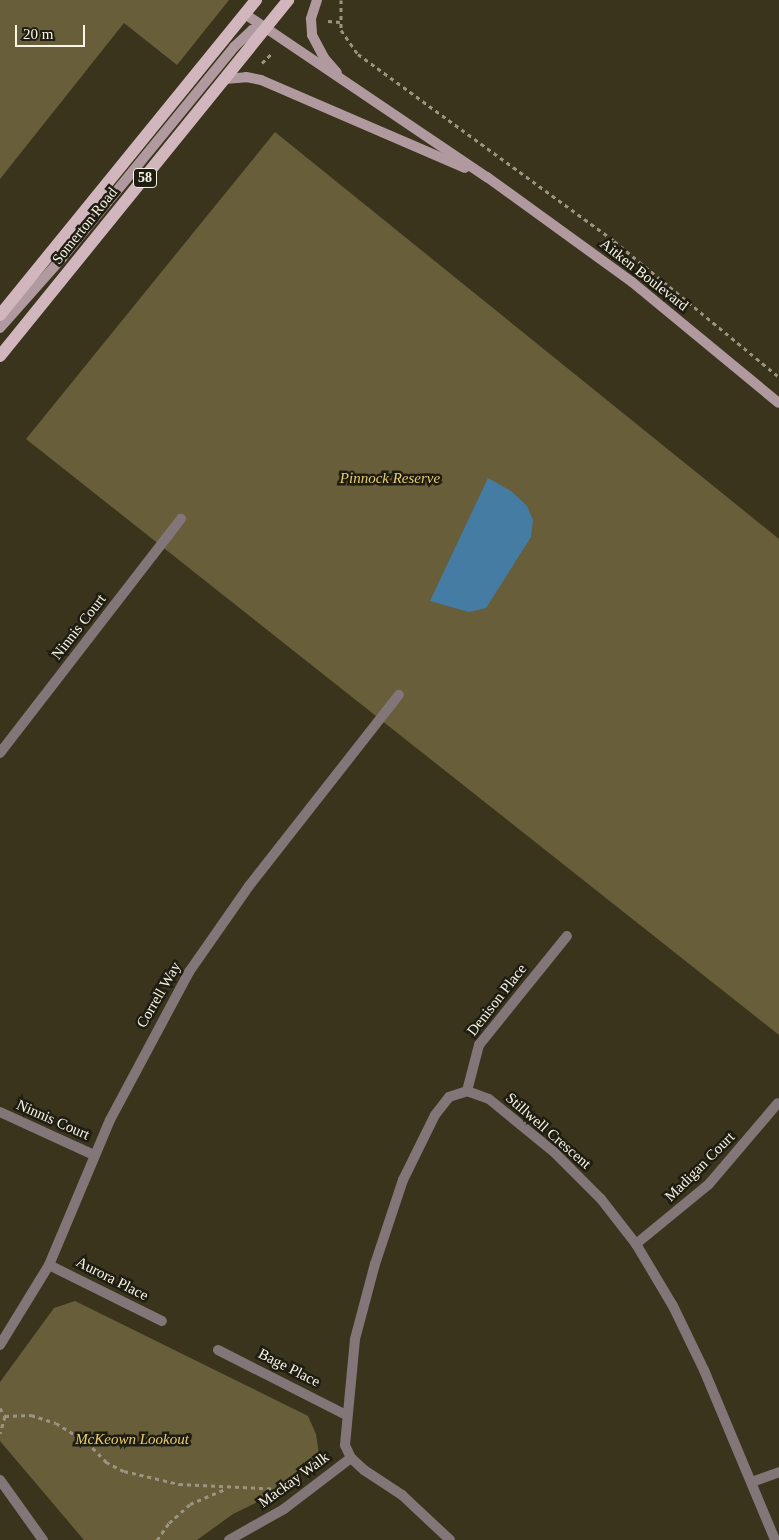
<!DOCTYPE html>
<style>
body{margin:0}
#map{position:relative;width:779px;height:1540px;overflow:hidden;background:#3b341d;font-family:Georgia,serif}
div>[style]{position:absolute}
[style*='--x']{left:calc(var(--x)*1px);top:calc(var(--y)*1px);width:calc(var(--w)*1px);rotate:calc(var(--a)*1deg)}
.green>*{inset:0;background:#685e3a}
.water>*{inset:0;background:#457ca3}
.path>*{height:3px;margin-top:-1.5px;transform-origin:0;background:repeating-linear-gradient(90deg,#9a9582 0 4px,transparent 0 8px)}
.service>*{height:10px;margin:-5px;padding:0 5px;transform-origin:5px;border-radius:5px;background:#837679}
.minor>*{height:10px;margin:-5px;padding:0 5px;transform-origin:5px;border-radius:5px;background:#837679}
.tertiary>*{height:10px;margin:-5px;padding:0 5px;transform-origin:5px;border-radius:5px;background:#837679}
.secondary>*{height:10px;margin:-5px;padding:0 5px;transform-origin:5px;border-radius:5px;background:#b09a9f}
.primary>*{height:12px;margin:-6px;padding:0 6px;transform-origin:6px;border-radius:6px;background:#d2b6bd}
span{translate:-50% -50%;white-space:nowrap;text-align:center;line-height:1.15;-webkit-text-stroke:5px #1f1c12;paint-order:stroke}
.shield-label span{padding:1px 4px;background:#1f1c12;border:1px solid;border-radius:4px;-webkit-text-stroke-width:0}
.shield-label{font-size:14px;color:#f8f5e6;font-weight:700}
.street-label{font-size:15px;color:#f8f5e6}
.park-label{font-size:15px;color:#e6cd72;font-style:italic}
.scale{position:absolute;left:15px;top:25px;width:70px;height:22px;box-sizing:border-box;border:2px solid #f8f5e6;border-top:0;padding-left:6px;font-size:15px;line-height:18px;white-space:nowrap;color:#f8f5e6;-webkit-text-stroke:4px #1f1c12;paint-order:stroke}
</style>
<div id="map">
<div class="green">
<div style="clip-path:polygon(0 0,229px 0,177px 65px,124px 23px,0 179px)"></div>
<div style="clip-path:polygon(275px 132px,779px 539px,779px 1035px,26px 439px)"></div>
<div style="clip-path:polygon(75px 1301px,308px 1416px,316px 1434px,320px 1461px,268px 1497px,233px 1514px,197px 1540px,84px 1540px,0 1441px,0 1382px,54px 1308px)"></div>
</div>
<div class="water">
<div style="clip-path:polygon(488px 478px,511px 491px,527px 506px,533px 520px,531px 537px,486px 608px,469px 612px,430px 601px)"></div>
</div>
<div class="path">
<div style="--x:341;--y:0;--w:30;--a:90"></div>
<div style="--x:341;--y:30;--w:29;--a:55"></div>
<div style="--x:358;--y:54;--w:317;--a:36.1"></div>
<div style="--x:614;--y:241;--w:214;--a:39.5"></div>
<div style="--x:328;--y:21;--w:12;--a:5"></div>
<div style="--x:262;--y:63;--w:16;--a:-45"></div>
<div style="--x:0;--y:1408;--w:9;--a:58"></div>
<div style="--x:5;--y:1416;--w:18;--a:106"></div>
<div style="--x:5;--y:1416;--w:26;--a:-2"></div>
<div style="--x:31;--y:1415;--w:26;--a:18"></div>
<div style="--x:56;--y:1423;--w:36;--a:32"></div>
<div style="--x:87;--y:1442;--w:28;--a:46"></div>
<div style="--x:106;--y:1462;--w:20;--a:27"></div>
<div style="--x:124;--y:1471;--w:57;--a:13.3"></div>
<div style="--x:179;--y:1484;--w:104;--a:2.8"></div>
<div style="--x:157;--y:1540;--w:21;--a:-55"></div>
<div style="--x:169;--y:1523;--w:28;--a:-42"></div>
<div style="--x:190;--y:1504;--w:38;--a:-23"></div>
</div>
<div class="service">
<div style="--x:467;--y:1091;--w:48;--a:-75.4"></div>
<div style="--x:479;--y:1045;--w:140;--a:-51.1"></div>
<div style="--x:636;--y:1244;--w:94;--a:-39.4"></div>
<div style="--x:709;--y:1184;--w:106;--a:-49.6"></div>
<div style="--x:49;--y:1265;--w:126;--a:26.4"></div>
<div style="--x:218;--y:1350;--w:144;--a:26.9"></div>
<div style="--x:229;--y:1540;--w:63;--a:-29.4"></div>
<div style="--x:284;--y:1509;--w:84;--a:-37.3"></div>
</div>
<div class="minor">
<div style="--x:0;--y:753;--w:296;--a:-52.3"></div>
<div style="--x:0;--y:1112;--w:103;--a:24.6"></div>
<div style="--x:0;--y:1345;--w:94;--a:-58.5"></div>
<div style="--x:49;--y:1265;--w:157;--a:-67.2"></div>
<div style="--x:110;--y:1120;--w:168;--a:-61.9"></div>
<div style="--x:189;--y:972;--w:105;--a:-55.1"></div>
<div style="--x:249;--y:886;--w:243;--a:-51.9"></div>
<div style="--x:752;--y:1482;--w:29;--a:-20"></div>
<div style="--x:450;--y:1540;--w:66;--a:-136.8"></div>
<div style="--x:402;--y:1495;--w:45;--a:-146.7"></div>
<div style="--x:364;--y:1470;--w:18;--a:-137"></div>
<div style="--x:351;--y:1458;--w:14;--a:-115"></div>
<div style="--x:345;--y:1445;--w:106;--a:-84.6"></div>
<div style="--x:355;--y:1339;--w:78;--a:-75.1"></div>
<div style="--x:375;--y:1264;--w:89;--a:-71.6"></div>
<div style="--x:403;--y:1180;--w:72;--a:-63.8"></div>
<div style="--x:435;--y:1115;--w:23;--a:-52"></div>
<div style="--x:449;--y:1097;--w:19;--a:-18"></div>
<div style="--x:467;--y:1091;--w:23;--a:20"></div>
<div style="--x:489;--y:1099;--w:84;--a:39.2"></div>
<div style="--x:554;--y:1152;--w:66;--a:45"></div>
<div style="--x:601;--y:1199;--w:57;--a:52.1"></div>
<div style="--x:636;--y:1244;--w:72;--a:59.2"></div>
<div style="--x:673;--y:1306;--w:71;--a:64.2"></div>
<div style="--x:704;--y:1370;--w:184;--a:67.3"></div>
</div>
<div class="tertiary">
<div style="--x:0;--y:1480;--w:74;--a:54.4"></div>
</div>
<div class="secondary">
<div style="--x:317;--y:0;--w:20;--a:108"></div>
<div style="--x:311;--y:19;--w:16;--a:86"></div>
<div style="--x:312;--y:35;--w:27;--a:62"></div>
<div style="--x:325;--y:59;--w:18;--a:49"></div>
<div style="--x:245;--y:14;--w:292;--a:34"></div>
<div style="--x:487;--y:177;--w:179;--a:35.9"></div>
<div style="--x:632;--y:282;--w:190;--a:39.5"></div>
<div style="--x:225;--y:79;--w:21;--a:-5"></div>
<div style="--x:246;--y:77;--w:15;--a:11"></div>
<div style="--x:261;--y:80;--w:222;--a:23.3"></div>
<div style="--x:0;--y:328;--w:94;--a:-48.5"></div>
<div style="--x:62;--y:258;--w:272;--a:-50.8"></div>
<div style="--x:234;--y:47;--w:25;--a:-43"></div>
<div style="--x:252;--y:30;--w:13;--a:-4"></div>
</div>
<div class="primary">
<div style="--x:0;--y:315;--w:406;--a:-50.9"></div>
<div style="--x:0;--y:356;--w:458;--a:-51"></div>
</div>
<div class="shield-label">
<span style="left:145px;top:178px">58</span>
</div>
<div class="street-label">
<span style="left:85px;top:226px;rotate:-51deg">Somerton Road</span>
<span style="left:644px;top:275px;rotate:38deg">Aitken Boulevard</span>
<span style="left:79px;top:627px;rotate:-52deg">Ninnis Court</span>
<span style="left:159px;top:995px;rotate:-60deg">Correll Way</span>
<span style="left:497px;top:1000px;rotate:-52deg">Denison Place</span>
<span style="left:53px;top:1120px;rotate:24deg">Ninnis Court</span>
<span style="left:548px;top:1131px;rotate:41deg">Stillwell Crescent</span>
<span style="left:700px;top:1167px;rotate:-45deg">Madigan Court</span>
<span style="left:112px;top:1279px;rotate:27deg">Aurora Place</span>
<span style="left:289px;top:1368px;rotate:27deg">Bage Place</span>
<span style="left:294px;top:1480px;rotate:-36deg">Mackay Walk</span>
</div>
<div class="park-label">
<span style="left:390px;top:479px">Pinnock Reserve</span>
<span style="left:132px;top:1440px">McKeown Lookout</span>
</div>
<div class="scale">20 m</div>
</div>
